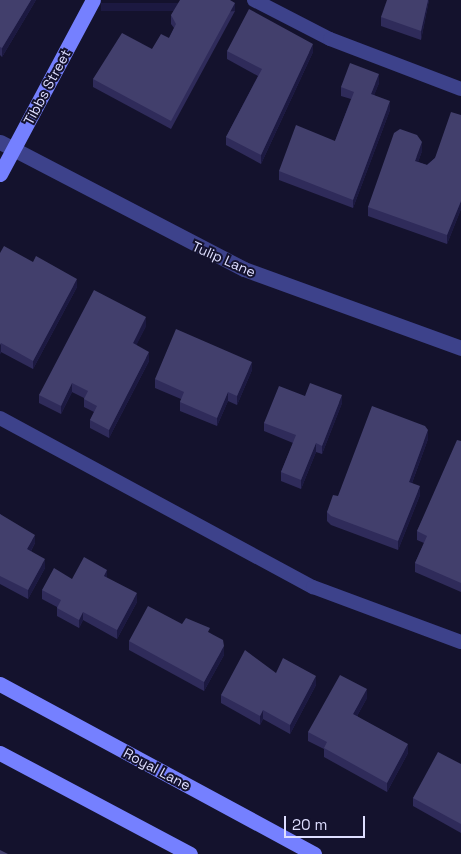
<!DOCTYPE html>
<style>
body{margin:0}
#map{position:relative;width:461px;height:854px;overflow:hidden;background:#14122d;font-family:"Space Grotesk",sans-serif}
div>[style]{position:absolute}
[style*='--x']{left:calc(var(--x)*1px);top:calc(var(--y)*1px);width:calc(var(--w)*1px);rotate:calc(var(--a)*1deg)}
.lane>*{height:14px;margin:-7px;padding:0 7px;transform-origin:7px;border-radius:7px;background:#3d428b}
.street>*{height:15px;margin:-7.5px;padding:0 7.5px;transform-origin:7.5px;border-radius:7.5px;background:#3d428b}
.secondary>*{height:15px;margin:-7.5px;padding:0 7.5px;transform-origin:7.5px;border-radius:7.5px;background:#7580ff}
.wall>*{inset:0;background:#2f2b5a}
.shaded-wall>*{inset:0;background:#1c1941;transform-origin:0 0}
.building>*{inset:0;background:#423f6c}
span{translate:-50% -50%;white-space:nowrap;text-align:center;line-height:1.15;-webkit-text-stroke:4px #14122d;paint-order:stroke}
.street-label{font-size:14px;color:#dedeff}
.scale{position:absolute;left:284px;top:816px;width:81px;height:22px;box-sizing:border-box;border:2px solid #dedeff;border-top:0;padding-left:6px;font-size:15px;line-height:18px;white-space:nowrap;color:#dedeff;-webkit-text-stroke:4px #14122d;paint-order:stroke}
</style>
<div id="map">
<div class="lane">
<div style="--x:254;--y:0;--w:85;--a:27.2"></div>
<div style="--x:330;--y:39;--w:140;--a:20.9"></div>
<div style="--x:0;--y:418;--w:356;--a:28.4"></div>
<div style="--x:313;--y:587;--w:158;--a:20.4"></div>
</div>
<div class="street">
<div style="--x:0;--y:142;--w:275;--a:27.5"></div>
<div style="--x:244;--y:269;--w:231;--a:20"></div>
</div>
<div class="secondary">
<div style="--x:0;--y:174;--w:197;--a:-61.9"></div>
<div style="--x:0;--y:684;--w:357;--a:28.4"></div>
<div style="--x:0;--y:753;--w:215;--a:28"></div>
</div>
<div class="wall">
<div style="clip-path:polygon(0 0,36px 0,2px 57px,0 55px)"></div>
<div style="clip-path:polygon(429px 0,421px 40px,381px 26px,381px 17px)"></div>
<div style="clip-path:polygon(235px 11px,171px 129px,93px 87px,93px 79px,152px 49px,169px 38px,174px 28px,171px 24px,171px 15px)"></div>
<div style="clip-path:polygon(227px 51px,313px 52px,261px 164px,226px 145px,226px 137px,258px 76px,227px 59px)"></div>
<div style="clip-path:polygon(379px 83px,374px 95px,390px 110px,353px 208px,279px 180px,279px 171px,335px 141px,351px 99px,341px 96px,341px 87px)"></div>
<div style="clip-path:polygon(461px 115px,461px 209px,447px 244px,368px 216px,368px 207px,422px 151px,418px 162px,427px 165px,435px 158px)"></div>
<div style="clip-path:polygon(0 253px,77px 287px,33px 369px,1px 352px,0 354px)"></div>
<div style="clip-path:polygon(146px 326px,136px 345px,149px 361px,109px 438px,90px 428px,90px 420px,94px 412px,84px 407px,84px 398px,72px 392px,61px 414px,39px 403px,39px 395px)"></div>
<div style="clip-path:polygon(252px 370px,237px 405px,228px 401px,217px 426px,180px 411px,180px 402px,181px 399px,155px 388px,155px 379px)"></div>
<div style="clip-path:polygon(305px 396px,342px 403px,322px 454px,316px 452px,301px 489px,281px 481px,281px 472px,293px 443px,264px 431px,264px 423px)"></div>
<div style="clip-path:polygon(428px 439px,412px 483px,420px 495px,398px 550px,331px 525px,327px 521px,327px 512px,338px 496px)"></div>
<div style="clip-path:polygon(461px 441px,461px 592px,415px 572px,415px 563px,424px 543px,417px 540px,417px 531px)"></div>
<div style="clip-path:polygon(0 514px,35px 543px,31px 551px,45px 568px,28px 599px,0 584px)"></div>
<div style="clip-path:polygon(107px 578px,137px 602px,117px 639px,83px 620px,79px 628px,57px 616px,57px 607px,42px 599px,42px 590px,72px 579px)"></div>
<div style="clip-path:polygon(182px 624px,210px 633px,224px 655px,204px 691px,129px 650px,129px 641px)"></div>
<div style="clip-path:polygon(276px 673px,316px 685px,290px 734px,263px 719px,260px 725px,221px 703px,221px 695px)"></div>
<div style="clip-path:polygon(367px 698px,357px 716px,408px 753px,387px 792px,324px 757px,324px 749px,308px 741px,308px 732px)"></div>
<div style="clip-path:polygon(461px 764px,461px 833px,413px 806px,413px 798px)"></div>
</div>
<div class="shaded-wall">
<div style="clip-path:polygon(31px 0,36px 0,2px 57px,2px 48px)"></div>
<div style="clip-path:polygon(428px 0,429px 0,421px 40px,421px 31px)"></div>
<div style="left:235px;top:3px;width:8px;height:134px;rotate:90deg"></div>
<div style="clip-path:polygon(313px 44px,313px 52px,261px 164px,261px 155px)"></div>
<div style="clip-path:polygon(379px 74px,379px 83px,371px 103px,371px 94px)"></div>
<div style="clip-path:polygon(390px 101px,390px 110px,353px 208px,353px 200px)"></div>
<div style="clip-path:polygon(422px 142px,422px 151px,415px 170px,415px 161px)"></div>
<div style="clip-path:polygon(461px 201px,461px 209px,447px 244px,447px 235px)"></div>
<div style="clip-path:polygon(77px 279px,77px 287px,33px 369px,33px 361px)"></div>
<div style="clip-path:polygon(146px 317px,146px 326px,133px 352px,133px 343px)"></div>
<div style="clip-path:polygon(1px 343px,1px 352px,0 354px,0 345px)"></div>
<div style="clip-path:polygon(149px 352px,149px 361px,109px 438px,109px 430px)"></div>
<div style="clip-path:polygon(252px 362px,252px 370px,237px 405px,237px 396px)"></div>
<div style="clip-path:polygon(72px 383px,72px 392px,61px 414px,61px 406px)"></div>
<div style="clip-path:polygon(228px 392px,228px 401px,217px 426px,217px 418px)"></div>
<div style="clip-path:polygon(342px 395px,342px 403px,322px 454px,322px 446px)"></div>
<div style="clip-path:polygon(428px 430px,428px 439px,409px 491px,409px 482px)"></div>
<div style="clip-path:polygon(316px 443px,316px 452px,301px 489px,301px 480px)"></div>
<div style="clip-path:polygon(420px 486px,420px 495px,398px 550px,398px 541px)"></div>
<div style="clip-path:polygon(35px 535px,35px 543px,27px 558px,27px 549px)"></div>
<div style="clip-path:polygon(45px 559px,45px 568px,28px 599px,28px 590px)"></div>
<div style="clip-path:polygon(107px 570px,107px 578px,104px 576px)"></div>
<div style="clip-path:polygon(137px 593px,137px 602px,117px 639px,117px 630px)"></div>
<div style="clip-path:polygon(83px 612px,83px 620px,79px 628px,79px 620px)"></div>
<div style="clip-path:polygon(224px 646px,224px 655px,204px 691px,204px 682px)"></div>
<div style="clip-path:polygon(316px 676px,316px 685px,290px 734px,290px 725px)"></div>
<div style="clip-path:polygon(367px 689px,367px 698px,353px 723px,353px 714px)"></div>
<div style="clip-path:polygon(263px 710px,263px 719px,260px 725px,260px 716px)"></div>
<div style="clip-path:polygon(408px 744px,408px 753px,387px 792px,387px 783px)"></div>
</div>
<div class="building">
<div style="clip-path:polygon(0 0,31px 0,2px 48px,0 47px)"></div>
<div style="clip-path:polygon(180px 0,230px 0,235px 3px,171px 121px,93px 79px,122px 33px,152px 49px,161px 34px,169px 38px,176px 24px,171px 15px)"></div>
<div style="clip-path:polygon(387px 0,428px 0,421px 31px,381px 17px)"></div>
<div style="clip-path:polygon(249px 9px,313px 44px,261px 155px,226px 137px,262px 69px,227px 51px)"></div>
<div style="clip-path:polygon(350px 63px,379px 74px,371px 94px,390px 101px,353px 200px,279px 171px,296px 125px,335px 141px,354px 92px,341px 87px)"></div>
<div style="clip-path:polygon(451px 112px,461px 115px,461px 201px,447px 235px,368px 207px,394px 133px,400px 129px,417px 135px,422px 142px,415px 161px,427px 165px,435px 158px)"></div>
<div style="clip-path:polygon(4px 246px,33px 262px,36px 256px,77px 279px,33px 361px,1px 343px,0 345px,0 253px)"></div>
<div style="clip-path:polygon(94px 290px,146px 317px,133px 343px,149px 352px,109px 430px,90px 420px,97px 406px,84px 399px,88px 391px,72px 383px,61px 406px,39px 395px)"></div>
<div style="clip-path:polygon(176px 329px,252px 362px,237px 396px,228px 392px,217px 418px,180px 402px,184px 392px,155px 379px)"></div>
<div style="clip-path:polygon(310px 383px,342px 395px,322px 446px,316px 443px,301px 480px,281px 472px,296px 435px,264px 423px,279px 386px,305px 396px)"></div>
<div style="clip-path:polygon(372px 406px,425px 426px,428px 430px,409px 482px,420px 486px,398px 541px,331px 516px,327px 512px,333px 495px,338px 496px)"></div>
<div style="clip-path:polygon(457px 440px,461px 441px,461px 583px,415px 563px,427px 536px,417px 531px)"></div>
<div style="clip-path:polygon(0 514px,35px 535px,27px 549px,45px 559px,28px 590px,0 576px)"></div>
<div style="clip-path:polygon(84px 557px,107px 570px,104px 576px,137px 593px,117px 630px,83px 612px,79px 620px,57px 608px,61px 600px,42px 590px,54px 568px,72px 579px)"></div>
<div style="clip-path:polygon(148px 606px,182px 624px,186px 618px,210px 628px,208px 632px,223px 640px,224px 646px,204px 682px,129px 641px)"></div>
<div style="clip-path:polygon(245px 650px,276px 673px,283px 658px,316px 676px,290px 725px,263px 710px,260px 716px,221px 695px)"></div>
<div style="clip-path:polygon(340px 675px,367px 689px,353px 714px,408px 744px,387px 783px,324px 748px,327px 742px,308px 732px)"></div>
<div style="clip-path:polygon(438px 752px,461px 764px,461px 824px,413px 798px)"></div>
<div style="clip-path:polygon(0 850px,8px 854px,0 854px)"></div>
</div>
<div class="street-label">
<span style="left:47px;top:87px;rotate:-62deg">Tibbs Street</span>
<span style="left:224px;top:259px;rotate:24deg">Tulip Lane</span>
<span style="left:157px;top:769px;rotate:28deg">Royal Lane</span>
</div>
<div class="scale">20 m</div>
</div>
